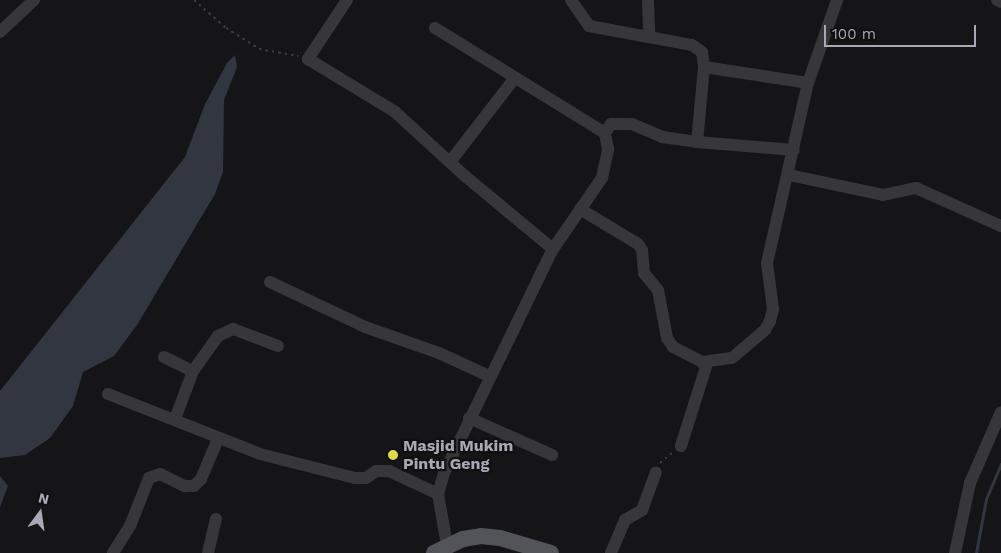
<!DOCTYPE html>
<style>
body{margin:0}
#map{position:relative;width:1001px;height:553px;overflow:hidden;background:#151517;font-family:"Work Sans",sans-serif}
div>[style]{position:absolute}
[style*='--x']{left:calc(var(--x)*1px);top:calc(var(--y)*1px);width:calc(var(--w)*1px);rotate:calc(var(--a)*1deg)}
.water>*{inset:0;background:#313640}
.stream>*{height:3px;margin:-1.5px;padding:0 1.5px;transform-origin:1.5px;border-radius:1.5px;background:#313640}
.path>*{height:2px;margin-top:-1px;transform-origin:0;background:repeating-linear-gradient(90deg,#3c3c42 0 2.5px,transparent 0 6.5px)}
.minor>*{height:12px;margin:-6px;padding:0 6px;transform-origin:6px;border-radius:6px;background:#37363b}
.major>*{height:16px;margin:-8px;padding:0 8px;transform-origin:8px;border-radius:8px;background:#53535a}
.dots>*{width:14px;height:14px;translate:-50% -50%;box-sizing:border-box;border:2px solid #101012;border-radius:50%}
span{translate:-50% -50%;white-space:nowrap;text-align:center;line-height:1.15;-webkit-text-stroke:4.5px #101012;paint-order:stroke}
.poi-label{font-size:16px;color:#a8a8b6;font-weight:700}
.left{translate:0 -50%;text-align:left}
.north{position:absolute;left:15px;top:488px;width:50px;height:50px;-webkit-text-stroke:4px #101012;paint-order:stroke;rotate:14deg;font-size:14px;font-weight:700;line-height:20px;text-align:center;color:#a8a8b6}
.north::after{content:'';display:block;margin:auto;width:18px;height:22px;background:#a8a8b6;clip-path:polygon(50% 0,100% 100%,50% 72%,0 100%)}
.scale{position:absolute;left:824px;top:25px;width:152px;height:22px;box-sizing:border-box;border:2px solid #a8a8b6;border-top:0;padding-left:6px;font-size:15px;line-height:18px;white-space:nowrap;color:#a8a8b6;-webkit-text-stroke:4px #101012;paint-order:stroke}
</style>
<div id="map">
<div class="water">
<div style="clip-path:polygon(235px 55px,237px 67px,224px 100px,223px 172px,215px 194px,137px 325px,114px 356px,83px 372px,73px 406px,50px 438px,25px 455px,0 458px,0 391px,185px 157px,205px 104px,227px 63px)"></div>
<div style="clip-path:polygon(0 476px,8px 486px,0 507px)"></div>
</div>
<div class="stream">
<div style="--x:976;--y:553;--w:55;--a:-79.5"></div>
<div style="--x:986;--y:499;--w:38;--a:-67"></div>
</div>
<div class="path">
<div style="--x:194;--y:0;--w:43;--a:41.2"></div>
<div style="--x:226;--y:28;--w:39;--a:32"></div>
<div style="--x:259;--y:49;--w:40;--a:10"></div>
<div style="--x:660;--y:463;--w:17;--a:-40"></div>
</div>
<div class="minor">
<div style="--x:347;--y:0;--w:71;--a:123.5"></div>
<div style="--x:308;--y:59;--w:100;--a:31.2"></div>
<div style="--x:394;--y:111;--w:96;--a:42.5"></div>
<div style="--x:465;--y:176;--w:114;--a:39.7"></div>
<div style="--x:571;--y:0;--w:32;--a:55"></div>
<div style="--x:589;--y:26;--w:105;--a:10.5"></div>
<div style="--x:692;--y:45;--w:12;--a:35"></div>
<div style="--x:702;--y:52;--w:15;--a:82"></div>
<div style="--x:704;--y:67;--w:75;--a:95.3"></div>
<div style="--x:648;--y:0;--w:37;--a:88"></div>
<div style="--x:997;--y:0;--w:4;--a:27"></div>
<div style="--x:435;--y:28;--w:200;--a:31.7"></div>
<div style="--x:0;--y:32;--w:47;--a:-43.3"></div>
<div style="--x:704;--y:67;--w:105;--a:8.7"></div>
<div style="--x:450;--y:162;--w:105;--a:-52.4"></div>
<div style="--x:789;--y:175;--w:96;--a:12"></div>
<div style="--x:883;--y:195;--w:34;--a:-12"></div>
<div style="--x:916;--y:188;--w:93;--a:24.1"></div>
<div style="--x:580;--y:209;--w:68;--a:31.1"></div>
<div style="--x:638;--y:244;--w:7;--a:56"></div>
<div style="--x:642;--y:250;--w:23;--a:85"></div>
<div style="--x:644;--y:273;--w:22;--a:51"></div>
<div style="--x:658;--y:290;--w:49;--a:79.4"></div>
<div style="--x:667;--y:338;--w:11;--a:56"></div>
<div style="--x:673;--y:347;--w:33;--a:27"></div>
<div style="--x:702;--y:362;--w:6;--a:51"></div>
<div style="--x:706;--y:367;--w:83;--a:107.6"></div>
<div style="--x:270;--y:282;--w:105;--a:25.3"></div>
<div style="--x:365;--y:327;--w:78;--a:19.4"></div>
<div style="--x:439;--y:353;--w:55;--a:24.7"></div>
<div style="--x:164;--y:357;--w:32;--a:26"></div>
<div style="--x:702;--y:362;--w:30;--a:-8"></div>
<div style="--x:732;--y:358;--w:43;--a:-40.3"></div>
<div style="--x:765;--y:330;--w:10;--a:-61"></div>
<div style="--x:770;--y:321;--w:12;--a:-76"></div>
<div style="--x:773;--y:309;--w:46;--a:-97.4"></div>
<div style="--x:767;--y:263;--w:185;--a:-77.2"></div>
<div style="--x:808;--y:83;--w:88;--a:-70.7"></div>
<div style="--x:108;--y:394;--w:163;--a:21.5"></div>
<div style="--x:260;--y:454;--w:98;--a:14.2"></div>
<div style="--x:355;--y:478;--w:11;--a:0"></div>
<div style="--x:366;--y:478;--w:12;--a:-35"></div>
<div style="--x:376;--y:471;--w:13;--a:0"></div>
<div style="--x:389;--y:471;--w:54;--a:25.1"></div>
<div style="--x:469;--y:418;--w:91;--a:24"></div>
<div style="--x:175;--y:419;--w:51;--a:-69.4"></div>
<div style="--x:193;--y:371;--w:43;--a:-54.5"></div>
<div style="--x:218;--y:336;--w:17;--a:-25"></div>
<div style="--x:233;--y:329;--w:48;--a:20.7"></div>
<div style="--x:447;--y:545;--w:52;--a:-100"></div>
<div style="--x:438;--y:494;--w:22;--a:-74"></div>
<div style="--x:444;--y:473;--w:249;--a:-64.1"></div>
<div style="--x:553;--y:249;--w:86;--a:-55.4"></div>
<div style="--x:602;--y:178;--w:30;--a:-78"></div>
<div style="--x:608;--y:149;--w:16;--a:-101"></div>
<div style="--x:605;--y:133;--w:11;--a:-56"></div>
<div style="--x:611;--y:124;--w:21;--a:0"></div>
<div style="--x:632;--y:124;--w:33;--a:23"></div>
<div style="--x:662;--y:137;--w:35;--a:8"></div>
<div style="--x:697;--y:142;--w:97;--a:4.7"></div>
<div style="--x:113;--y:553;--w:32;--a:-58"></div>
<div style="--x:130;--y:526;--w:52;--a:-68.4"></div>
<div style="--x:149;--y:478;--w:12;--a:-20"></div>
<div style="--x:160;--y:474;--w:28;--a:26"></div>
<div style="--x:185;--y:486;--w:9;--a:0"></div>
<div style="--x:194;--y:486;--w:10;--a:-45"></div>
<div style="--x:201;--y:479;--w:43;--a:-67"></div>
<div style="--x:208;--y:553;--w:35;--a:-77"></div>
<div style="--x:611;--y:553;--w:36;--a:-67"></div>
<div style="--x:625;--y:520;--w:20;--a:-30"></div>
<div style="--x:642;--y:510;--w:40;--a:-69.8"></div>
<div style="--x:955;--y:553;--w:72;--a:-77.9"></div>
<div style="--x:970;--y:483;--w:77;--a:-66.4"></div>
</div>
<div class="major">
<div style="--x:434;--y:553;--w:32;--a:-26"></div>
<div style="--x:463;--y:539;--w:18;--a:-9"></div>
<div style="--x:481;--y:536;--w:19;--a:6"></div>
<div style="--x:500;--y:538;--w:53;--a:16.4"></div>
</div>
<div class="dots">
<div style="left:393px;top:455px;background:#e2da42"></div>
</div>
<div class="poi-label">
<span class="left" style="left:403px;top:455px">Masjid Mukim<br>Pintu Geng</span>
</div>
<div class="north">N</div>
<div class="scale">100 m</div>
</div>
